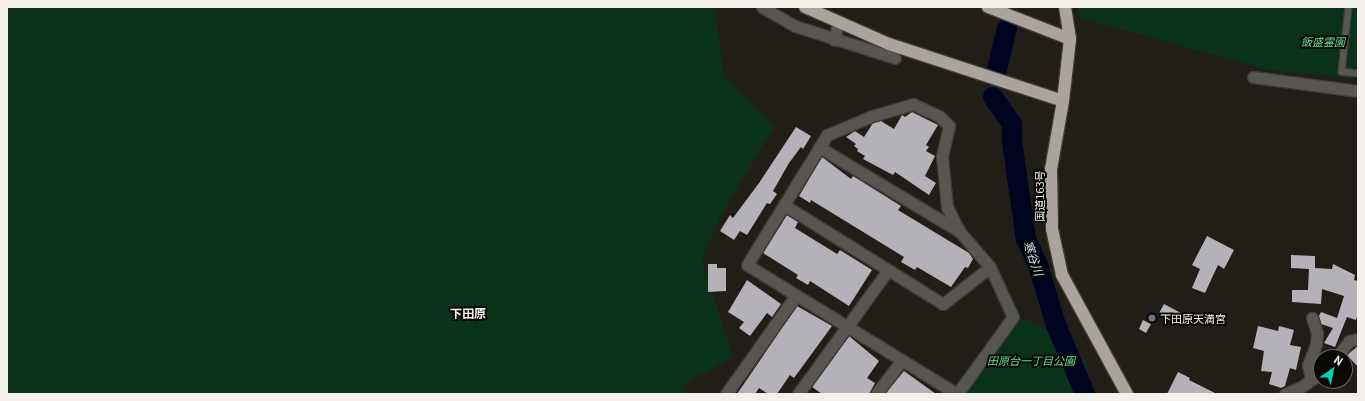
<!DOCTYPE html>
<meta charset="utf-8">
<style>
body{margin:0}
#map{position:relative;width:1365px;height:401px;overflow:hidden;background:#211d17;font-family:Georgia,"Noto Sans JP",serif}
div>[style]{position:absolute}
[style*='--x']{left:calc(var(--x)*1px);top:calc(var(--y)*1px);width:calc(var(--w)*1px);rotate:calc(var(--a)*1deg)}
.green>*{inset:0;background:#0a321a}
.river>*{height:20px;margin:-10px;padding:0 10px;transform-origin:10px;border-radius:10px;background:#000421}
.building>*{inset:0;background:#b4b1b9;transform-origin:0 0}
.roads{filter:drop-shadow(1px 0 #3f3b35) drop-shadow(-1px 0 #3f3b35) drop-shadow(0 1px #3f3b35) drop-shadow(0 -1px #3f3b35)}
.lane>*{height:5.5px;margin:-2.75px;padding:0 2.75px;transform-origin:2.75px;border-radius:2.75px;background:#585653}
.street>*{height:11px;margin:-5.5px;padding:0 5.5px;transform-origin:5.5px;border-radius:5.5px;background:#585653}
.highway>*{height:12px;margin:-6px;padding:0 6px;transform-origin:6px;border-radius:6px;background:#aba49e}
.dots>*{width:11px;height:11px;translate:-50% -50%;box-sizing:border-box;border:2px solid #090806;border-radius:50%}
span{translate:-50% -50%;white-space:nowrap;text-align:center;line-height:1.15;-webkit-text-stroke:4px #090806;paint-order:stroke}
.park-label{font-size:11px;color:#68db90;font-style:italic}
.street-label{font-size:11px;color:#f4f1ed}
.poi-label{font-size:11px;color:#f4f1ed}
.left{translate:0 -50%;text-align:left}
.water-label{font-size:12px;color:#cfdef0;font-style:italic}
.neighbourhood-label{font-size:12px;color:#f4f1ed;font-weight:700}
.frame{position:absolute;inset:0;border:8px solid #f4f1ed;pointer-events:none}
.north{position:absolute;left:1313px;top:349px;width:40px;height:40px;box-sizing:border-box;background:#090806;border:1px solid #676562;border-radius:50%;rotate:33deg;font-size:11px;font-weight:700;line-height:16px;text-align:center;color:#f4f1ed}
.north::after{content:'';display:block;margin:auto;width:14px;height:18px;background:#00d5b7;clip-path:polygon(50% 0,100% 100%,50% 72%,0 100%)}
</style>
<div id="map">
<div class="green">
<div style="clip-path:polygon(7px 7px,715px 7px,724px 77px,774px 127px,721px 215px,702px 259px,733px 357px,684px 384px,686px 394px,7px 394px)"></div>
<div style="clip-path:polygon(1077px 7px,1358px 7px,1358px 79px,1269px 70px,1080px 18px)"></div>
<div style="clip-path:polygon(1020px 317px,1065px 337px,1086px 362px,1092px 394px,965px 394px)"></div>
</div>
<div class="river">
<div style="--x:996;--y:74;--w:47;--a:-76.6"></div>
<div style="--x:993;--y:97;--w:33;--a:55"></div>
<div style="--x:1012;--y:124;--w:17;--a:90"></div>
<div style="--x:1012;--y:141;--w:99;--a:81.9"></div>
<div style="--x:1026;--y:239;--w:29;--a:65"></div>
<div style="--x:1038;--y:265;--w:63;--a:73.3"></div>
<div style="--x:1056;--y:325;--w:75;--a:67.2"></div>
</div>
<div class="building">
<div style="clip-path:polygon(912px 112px,938px 125px,926px 145px,929px 147px,926px 151px,935px 156px,925px 176px,936px 183px,929px 195px,895px 172px,893px 175px,863px 159px,865px 156px,857px 151px,858px 149px,854px 146px,856px 144px,846px 137px,855px 131px,864px 137px,873px 123px,881px 121px,894px 129px,902px 115px,905px 117px)"></div>
<div style="clip-path:polygon(796px 127px,811px 136px,803px 149px,801px 147px,789px 163px,773px 191px,777px 194px,770px 204px,767px 203px,747px 235px,740px 231px,734px 240px,720px 231px,730px 215px,733px 218px,759px 183px)"></div>
<div style="clip-path:polygon(822px 157px,851px 179px,853px 176px,901px 206px,898px 210px,969px 253px,973px 259px,968px 268px,965px 267px,951px 287px,917px 267px,915px 270px,901px 262px,904px 257px,811px 200px,810px 203px,799px 196px)"></div>
<div style="clip-path:polygon(787px 215px,798px 222px,795px 228px,837px 254px,840px 250px,872px 270px,849px 306px,810px 281px,808px 285px,796px 278px,798px 275px,763px 253px)"></div>
<div style="clip-path:polygon(1207px 236px,1234px 250px,1224px 269px,1218px 265px,1205px 293px,1192px 288px,1200px 269px,1192px 265px)"></div>
<div style="clip-path:polygon(1291px 255px,1315px 256px,1315px 268px,1332px 269px,1333px 264px,1355px 275px,1354px 280px,1358px 281px,1358px 314px,1356px 320px,1347px 317px,1335px 347px,1324px 343px,1333px 328px,1321px 324px,1319px 316px,1321px 312px,1337px 318px,1344px 296px,1322px 289px,1321px 304px,1292px 302px,1292px 290px,1308px 290px,1309px 269px,1291px 268px)"></div>
<div style="clip-path:polygon(708px 264px,717px 264px,717px 268px,726px 268px,726px 291px,708px 292px)"></div>
<div style="clip-path:polygon(747px 280px,781px 304px,772px 317px,767px 313px,750px 336px,739px 328px,744px 322px,728px 312px)"></div>
<div style="left:1164px;top:304px;width:26px;height:10px;rotate:28deg"></div>
<div style="clip-path:polygon(797px 306px,832px 326px,794px 378px,790px 375px,777px 394px,768px 394px,759px 388px,755px 394px,737px 394px)"></div>
<div style="clip-path:polygon(1143px 320px,1151px 324px,1146px 333px,1139px 329px)"></div>
<div style="clip-path:polygon(1258px 326px,1278px 331px,1279px 326px,1294px 330px,1290px 345px,1301px 347px,1296px 370px,1290px 368px,1285px 386px,1281px 388px,1269px 384px,1272px 372px,1261px 371px,1264px 351px,1253px 348px)"></div>
<div style="clip-path:polygon(849px 336px,879px 361px,867px 378px,875px 383px,869px 394px,822px 394px,812px 387px)"></div>
<div style="clip-path:polygon(1358px 346px,1358px 367px,1347px 355px)"></div>
<div style="clip-path:polygon(904px 371px,936px 394px,885px 394px)"></div>
<div style="clip-path:polygon(1178px 372px,1190px 378px,1189px 380px,1217px 394px,1167px 394px)"></div>
</div>
<div class="roads">
<div class="lane">
<div style="--x:1349;--y:7;--w:65;--a:96.1"></div>
<div style="--x:1342;--y:72;--w:16;--a:4"></div>
</div>
<div class="street">
<div style="--x:762;--y:7;--w:38;--a:30"></div>
<div style="--x:795;--y:26;--w:105;--a:17.7"></div>
<div style="--x:834;--y:40;--w:17;--a:-77"></div>
<div style="--x:1253;--y:77;--w:106;--a:7.6"></div>
<div style="--x:819;--y:147;--w:163;--a:31"></div>
<div style="--x:784;--y:205;--w:187;--a:31.9"></div>
<div style="--x:943;--y:304;--w:60;--a:-38.2"></div>
<div style="--x:1337;--y:357;--w:20;--a:-53"></div>
<div style="--x:1349;--y:341;--w:9;--a:-13"></div>
<div style="--x:1311;--y:380;--w:15;--a:-101"></div>
<div style="--x:1308;--y:365;--w:22;--a:-69"></div>
<div style="--x:1316;--y:344;--w:11;--a:-85"></div>
<div style="--x:1317;--y:333;--w:16;--a:-108"></div>
<div style="--x:726;--y:394;--w:121;--a:-54.7"></div>
<div style="--x:798;--y:394;--w:153;--a:-54"></div>
<div style="--x:876;--y:394;--w:43;--a:-52.6"></div>
<div style="--x:957;--y:394;--w:246;--a:-148.4"></div>
<div style="--x:747;--y:265;--w:153;--a:-58.4"></div>
<div style="--x:827;--y:135;--w:49;--a:-22.9"></div>
<div style="--x:872;--y:116;--w:43;--a:-16.3"></div>
<div style="--x:913;--y:104;--w:29;--a:25"></div>
<div style="--x:939;--y:116;--w:14;--a:45"></div>
<div style="--x:949;--y:126;--w:31;--a:103"></div>
<div style="--x:942;--y:156;--w:51;--a:84.4"></div>
<div style="--x:947;--y:207;--w:27;--a:63"></div>
<div style="--x:959;--y:231;--w:48;--a:49.3"></div>
<div style="--x:990;--y:267;--w:55;--a:65.3"></div>
<div style="--x:1013;--y:317;--w:95;--a:126"></div>
<div style="--x:1285;--y:394;--w:17;--a:-24"></div>
<div style="--x:1301;--y:387;--w:24;--a:-35"></div>
</div>
<div class="highway">
<div style="--x:805;--y:7;--w:92;--a:23.8"></div>
<div style="--x:889;--y:44;--w:183;--a:18.1"></div>
<div style="--x:988;--y:7;--w:88;--a:21.3"></div>
<div style="--x:1065;--y:7;--w:32;--a:81"></div>
<div style="--x:1070;--y:39;--w:62;--a:96.4"></div>
<div style="--x:1063;--y:101;--w:69;--a:100"></div>
<div style="--x:1051;--y:169;--w:60;--a:89"></div>
<div style="--x:1052;--y:229;--w:47;--a:77.7"></div>
<div style="--x:1062;--y:275;--w:136;--a:61.4"></div>
</div>
</div>
<div class="dots">
<div style="left:1152px;top:318px;background:#6b7280"></div>
</div>
<div class="park-label">
<span style="left:1323px;top:41px">飯盛霊園</span>
<span style="left:1031px;top:360px">田原台一丁目公園</span>
</div>
<div class="street-label">
<span style="left:1039px;top:196px;rotate:-90deg">国道163号</span>
</div>
<div class="poi-label">
<span class="left" style="left:1160px;top:318px">下田原天満宮</span>
</div>
<div class="water-label">
<span style="left:1034px;top:258px;rotate:70deg">寒谷川</span>
</div>
<div class="neighbourhood-label">
<span style="left:468px;top:313px">下田原</span>
</div>
<div class="frame"></div>
<div class="north">N</div>
</div>
